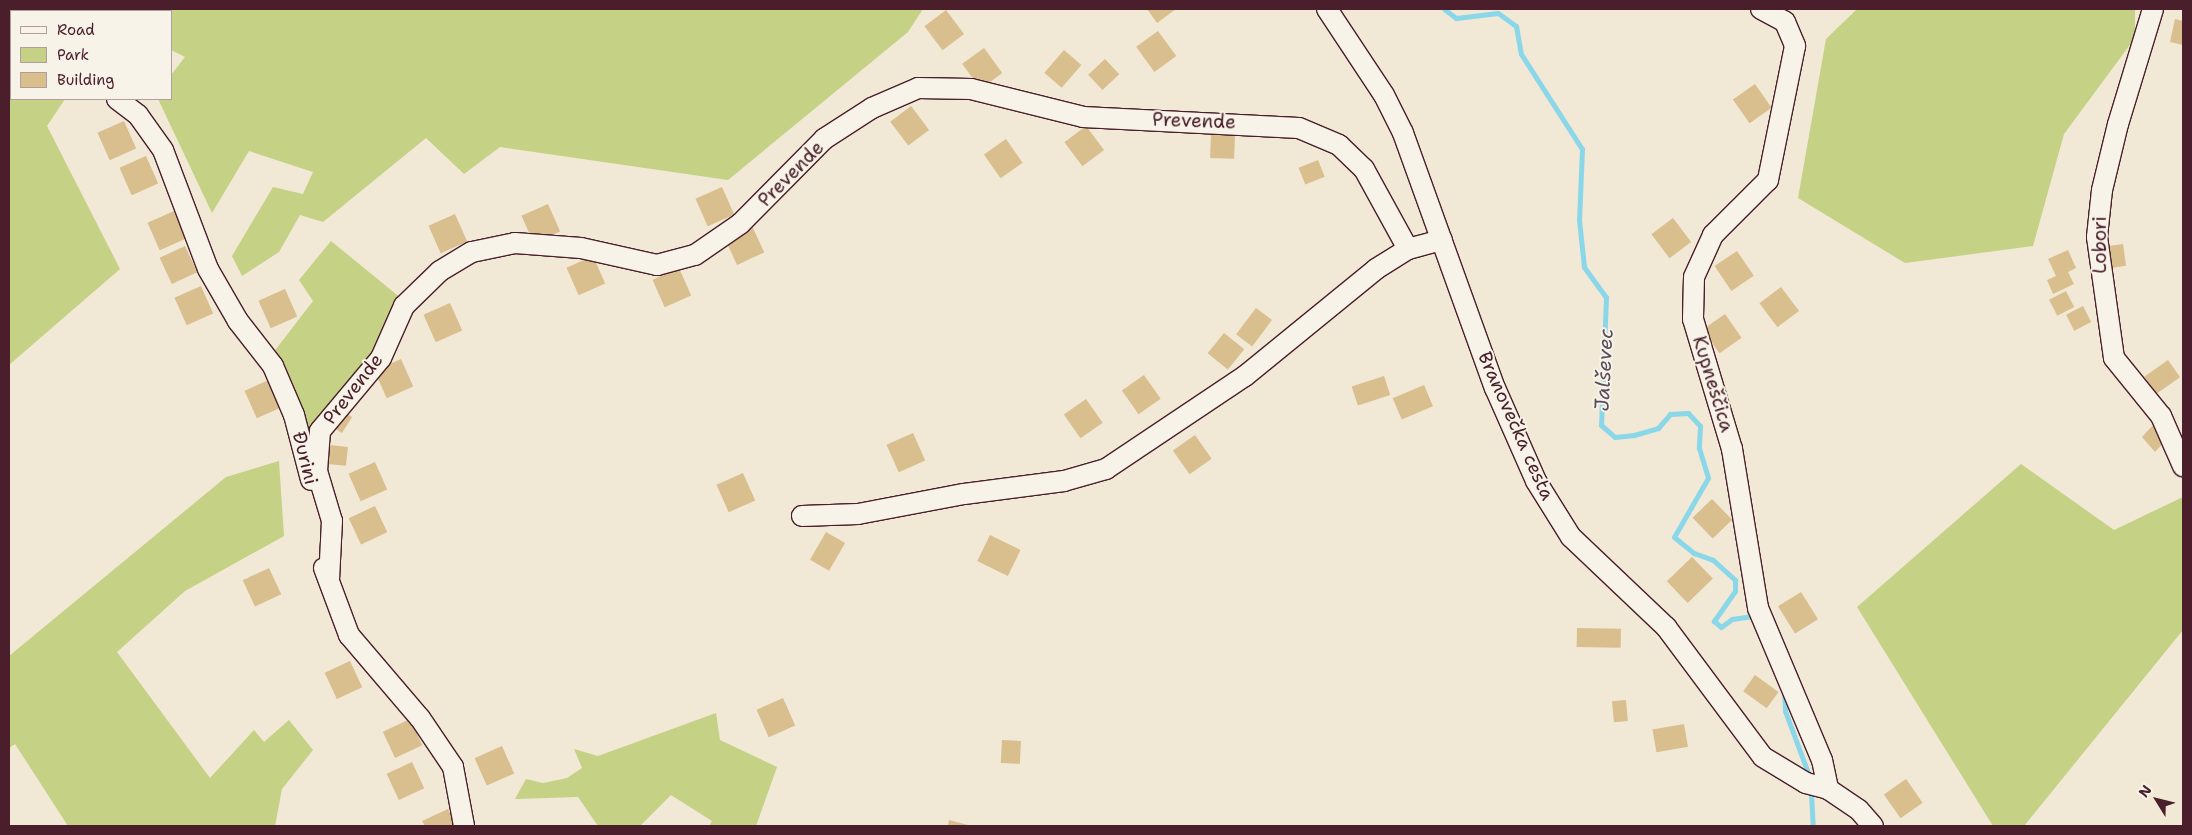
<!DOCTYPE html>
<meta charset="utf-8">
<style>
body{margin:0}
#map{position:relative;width:2192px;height:835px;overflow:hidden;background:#f1e8d6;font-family:"Shantell Sans",sans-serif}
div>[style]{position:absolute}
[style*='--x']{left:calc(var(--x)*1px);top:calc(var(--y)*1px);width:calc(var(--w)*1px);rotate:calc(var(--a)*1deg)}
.green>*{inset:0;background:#c5d184}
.stream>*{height:5px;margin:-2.5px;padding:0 2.5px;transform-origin:2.5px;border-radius:2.5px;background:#8ad7e9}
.building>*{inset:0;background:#d9be8e;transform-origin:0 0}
.roads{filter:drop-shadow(1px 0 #4a1f2b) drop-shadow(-1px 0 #4a1f2b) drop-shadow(0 1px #4a1f2b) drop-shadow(0 -1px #4a1f2b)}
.street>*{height:20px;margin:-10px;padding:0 10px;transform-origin:10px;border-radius:10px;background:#f7f3e8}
span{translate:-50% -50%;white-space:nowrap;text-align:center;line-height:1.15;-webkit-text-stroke:4px #f7f3e8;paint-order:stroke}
.street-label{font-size:19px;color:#4a1f2b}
.water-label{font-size:20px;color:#5a4d5a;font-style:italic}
.frame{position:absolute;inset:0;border:10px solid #4a1f2b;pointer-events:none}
.legend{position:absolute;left:10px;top:10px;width:162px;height:90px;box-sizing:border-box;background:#f7f3e8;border:1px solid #b29e9c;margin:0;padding:6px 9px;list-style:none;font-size:15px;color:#4a1f2b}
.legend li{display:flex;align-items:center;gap:10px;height:25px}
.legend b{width:25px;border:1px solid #b29e9c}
.north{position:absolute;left:2132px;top:775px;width:50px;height:50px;-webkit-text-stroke:4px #f7f3e8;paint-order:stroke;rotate:306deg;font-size:14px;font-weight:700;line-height:20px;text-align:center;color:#4a1f2b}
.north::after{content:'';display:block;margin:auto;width:18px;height:22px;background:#4a1f2b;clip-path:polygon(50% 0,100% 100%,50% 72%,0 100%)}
</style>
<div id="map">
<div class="green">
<div style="clip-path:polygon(44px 9px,923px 9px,908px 32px,728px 180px,500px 147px,464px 174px,426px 138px,323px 222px,300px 215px,279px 252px,242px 276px,232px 256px,273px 187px,303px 194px,313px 172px,249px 151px,212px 213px,158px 99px,171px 99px,171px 75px,185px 57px,171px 50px,171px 11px,41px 11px)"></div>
<div style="clip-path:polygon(1857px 9px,2135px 9px,2135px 38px,2064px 134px,2033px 246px,1905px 263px,1798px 198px,1826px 39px)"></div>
<div style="clip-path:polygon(9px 61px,11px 99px,65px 99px,47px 126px,120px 269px,9px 365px)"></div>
<div style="clip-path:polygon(331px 241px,402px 299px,382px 339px,309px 434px,273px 353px,313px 301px,299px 280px)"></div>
<div style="clip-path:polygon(279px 461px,284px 536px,185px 591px,117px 652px,210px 778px,254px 730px,264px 742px,289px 720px,313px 750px,282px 789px,275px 826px,68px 826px,15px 744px,9px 748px,9px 656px,226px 477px)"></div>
<div style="clip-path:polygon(2021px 464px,2114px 530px,2183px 497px,2183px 630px,2024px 826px,1993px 826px,1857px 607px)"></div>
<div style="clip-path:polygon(716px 713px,720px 740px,777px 767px,756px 826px,709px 826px,712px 821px,671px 795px,640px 826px,598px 826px,578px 797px,515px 799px,526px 779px,543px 783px,567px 778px,582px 768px,574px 749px,598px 756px)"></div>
</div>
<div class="stream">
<div style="--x:1444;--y:9;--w:15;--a:37"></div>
<div style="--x:1456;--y:18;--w:42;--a:-6.8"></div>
<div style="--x:1498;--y:13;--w:22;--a:36"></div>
<div style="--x:1516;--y:26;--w:28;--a:80"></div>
<div style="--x:1521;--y:54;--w:113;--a:57.3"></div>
<div style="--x:1582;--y:149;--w:71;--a:92.4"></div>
<div style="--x:1579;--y:220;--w:47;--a:83.9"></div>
<div style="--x:1584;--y:267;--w:37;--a:54"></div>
<div style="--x:1606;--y:297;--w:128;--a:92.2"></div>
<div style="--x:1601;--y:425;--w:18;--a:41"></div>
<div style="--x:1615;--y:437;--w:19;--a:-6"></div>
<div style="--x:1634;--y:435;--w:25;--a:-16"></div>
<div style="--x:1658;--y:428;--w:18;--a:-49"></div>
<div style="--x:1670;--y:414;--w:18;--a:-3"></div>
<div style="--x:1688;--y:413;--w:18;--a:47"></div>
<div style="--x:1700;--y:426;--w:22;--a:93"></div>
<div style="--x:1699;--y:448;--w:31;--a:73"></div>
<div style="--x:1708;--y:478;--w:68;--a:120"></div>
<div style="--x:1674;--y:537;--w:26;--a:39"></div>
<div style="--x:1694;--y:553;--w:20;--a:20"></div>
<div style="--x:1713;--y:560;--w:30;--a:42"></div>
<div style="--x:1735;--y:580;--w:11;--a:90"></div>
<div style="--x:1735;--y:591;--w:37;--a:125"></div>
<div style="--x:1714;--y:621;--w:9;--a:41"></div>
<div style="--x:1721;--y:627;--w:14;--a:-36"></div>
<div style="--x:1732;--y:619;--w:21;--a:-8"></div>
<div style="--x:1784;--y:691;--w:20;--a:87"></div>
<div style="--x:1785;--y:711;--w:66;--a:69.6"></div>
<div style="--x:1811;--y:793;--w:33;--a:87"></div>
</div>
<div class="building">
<div style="clip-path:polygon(1147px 9px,1176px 9px,1157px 23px)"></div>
<div style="left:946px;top:10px;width:30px;height:27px;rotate:53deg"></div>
<div style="clip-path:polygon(2175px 19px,2183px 21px,2183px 45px,2170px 42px)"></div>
<div style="left:1158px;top:31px;width:31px;height:27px;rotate:54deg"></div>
<div style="left:984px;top:48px;width:31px;height:27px;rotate:54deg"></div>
<div style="left:1064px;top:50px;width:23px;height:30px;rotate:41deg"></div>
<div style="left:1105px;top:59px;width:21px;height:23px;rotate:47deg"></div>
<div style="left:1755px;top:84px;width:29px;height:27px;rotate:55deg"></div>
<div style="left:911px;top:106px;width:30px;height:26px;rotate:53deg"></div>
<div style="left:124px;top:121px;width:30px;height:29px;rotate:66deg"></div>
<div style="left:1086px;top:126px;width:30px;height:27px;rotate:53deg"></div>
<div style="left:1211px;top:133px;width:24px;height:25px;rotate:2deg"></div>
<div style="left:1006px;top:139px;width:29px;height:27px;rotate:55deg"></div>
<div style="left:146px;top:156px;width:30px;height:29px;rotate:66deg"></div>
<div style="left:1318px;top:160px;width:18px;height:21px;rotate:68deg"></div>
<div style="left:722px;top:187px;width:30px;height:29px;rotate:66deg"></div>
<div style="left:548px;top:204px;width:30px;height:29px;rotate:66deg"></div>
<div style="left:174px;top:211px;width:30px;height:29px;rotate:66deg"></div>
<div style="left:455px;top:214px;width:30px;height:29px;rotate:66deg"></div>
<div style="left:1673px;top:218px;width:30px;height:27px;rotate:53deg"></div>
<div style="left:752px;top:226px;width:29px;height:30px;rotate:65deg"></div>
<div style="left:2123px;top:244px;width:22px;height:23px;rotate:82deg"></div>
<div style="left:185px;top:246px;width:29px;height:28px;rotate:65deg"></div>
<div style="clip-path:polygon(2068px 250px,2076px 268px,2068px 272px,2074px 284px,2053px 294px,2047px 280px,2056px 276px,2048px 259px)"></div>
<div style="left:1737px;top:251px;width:30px;height:27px;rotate:56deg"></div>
<div style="left:593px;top:256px;width:30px;height:29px;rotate:66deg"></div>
<div style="left:679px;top:268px;width:30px;height:29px;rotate:66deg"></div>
<div style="left:201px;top:286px;width:30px;height:29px;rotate:66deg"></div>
<div style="left:1781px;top:287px;width:30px;height:27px;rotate:53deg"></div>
<div style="left:285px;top:289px;width:30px;height:29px;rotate:66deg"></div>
<div style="left:2066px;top:291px;width:18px;height:19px;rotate:63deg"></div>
<div style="left:450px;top:303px;width:30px;height:29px;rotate:66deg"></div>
<div style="left:2083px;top:306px;width:18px;height:19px;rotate:63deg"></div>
<div style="left:1256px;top:308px;width:20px;height:33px;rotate:37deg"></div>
<div style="left:1725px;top:314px;width:29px;height:27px;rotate:55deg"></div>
<div style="left:1224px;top:333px;width:26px;height:26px;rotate:39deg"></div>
<div style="left:401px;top:359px;width:30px;height:29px;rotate:66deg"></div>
<div style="left:2168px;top:360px;width:21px;height:29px;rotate:55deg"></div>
<div style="left:1144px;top:375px;width:29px;height:27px;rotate:55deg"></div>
<div style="left:1384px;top:376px;width:20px;height:34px;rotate:72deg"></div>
<div style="left:271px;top:379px;width:30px;height:29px;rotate:66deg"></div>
<div style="left:1424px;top:385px;width:23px;height:34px;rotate:67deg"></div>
<div style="left:1086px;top:399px;width:29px;height:27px;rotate:55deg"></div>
<div style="left:341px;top:410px;width:13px;height:19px;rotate:32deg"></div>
<div style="clip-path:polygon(2155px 423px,2168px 438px,2155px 452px,2142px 437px)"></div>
<div style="left:913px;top:433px;width:30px;height:29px;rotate:66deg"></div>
<div style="left:1195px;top:435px;width:29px;height:27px;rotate:55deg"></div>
<div style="left:330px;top:445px;width:18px;height:19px;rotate:6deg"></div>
<div style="left:375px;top:462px;width:30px;height:29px;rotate:66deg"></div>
<div style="left:743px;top:473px;width:30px;height:29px;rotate:66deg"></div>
<div style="left:1712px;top:499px;width:29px;height:27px;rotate:46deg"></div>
<div style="left:375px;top:506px;width:29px;height:29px;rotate:65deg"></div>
<div style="left:826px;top:532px;width:22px;height:32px;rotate:30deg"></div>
<div style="left:990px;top:535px;width:34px;height:29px;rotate:26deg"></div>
<div style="left:1692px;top:557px;width:30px;height:35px;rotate:46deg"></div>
<div style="left:269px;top:568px;width:29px;height:29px;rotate:65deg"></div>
<div style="left:1801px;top:592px;width:32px;height:27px;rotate:58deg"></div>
<div style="left:1577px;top:628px;width:44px;height:19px;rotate:1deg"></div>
<div style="left:350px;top:661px;width:29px;height:28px;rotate:65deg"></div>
<div style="left:1755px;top:675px;width:29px;height:20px;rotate:36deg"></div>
<div style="left:783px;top:698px;width:30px;height:29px;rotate:66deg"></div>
<div style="left:1626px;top:700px;width:21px;height:14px;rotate:85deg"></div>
<div style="left:410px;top:719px;width:29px;height:30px;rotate:65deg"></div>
<div style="left:1684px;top:724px;width:23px;height:32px;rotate:80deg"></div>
<div style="left:1002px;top:740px;width:19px;height:23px;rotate:3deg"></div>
<div style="left:502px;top:746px;width:30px;height:30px;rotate:66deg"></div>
<div style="left:412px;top:762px;width:29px;height:28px;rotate:65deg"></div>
<div style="left:1906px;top:779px;width:29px;height:27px;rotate:55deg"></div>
<div style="clip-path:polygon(448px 809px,456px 826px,425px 826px,422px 821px)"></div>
<div style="clip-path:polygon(949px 820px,968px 825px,967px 826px,948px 826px)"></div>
</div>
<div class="roads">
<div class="street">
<div style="--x:1327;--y:9;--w:103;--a:56.5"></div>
<div style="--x:1384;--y:95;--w:42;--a:63.4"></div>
<div style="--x:1403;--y:133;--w:271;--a:70.2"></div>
<div style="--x:1495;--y:388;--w:102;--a:66.2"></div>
<div style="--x:1536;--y:481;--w:66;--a:58"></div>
<div style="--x:1571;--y:537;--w:131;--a:43.5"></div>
<div style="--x:1666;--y:627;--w:162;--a:53.3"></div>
<div style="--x:1763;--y:757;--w:50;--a:31.2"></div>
<div style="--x:1806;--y:783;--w:23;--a:15"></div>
<div style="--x:1828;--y:789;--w:37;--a:34"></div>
<div style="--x:1859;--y:810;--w:21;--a:49"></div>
<div style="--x:1761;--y:9;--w:27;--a:28"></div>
<div style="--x:1785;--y:22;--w:26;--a:67"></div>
<div style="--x:1795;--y:46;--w:137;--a:101.4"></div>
<div style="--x:1768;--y:180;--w:78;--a:135"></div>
<div style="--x:1713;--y:235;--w:46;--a:114.3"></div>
<div style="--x:1694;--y:277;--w:42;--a:91.4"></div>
<div style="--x:1693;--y:319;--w:136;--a:73.3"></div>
<div style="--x:1732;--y:449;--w:161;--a:80.7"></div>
<div style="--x:1758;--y:608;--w:165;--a:67.2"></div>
<div style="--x:1822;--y:760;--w:30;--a:78"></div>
<div style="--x:2153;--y:9;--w:120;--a:106.9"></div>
<div style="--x:2118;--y:124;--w:68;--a:103.6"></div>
<div style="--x:2102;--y:190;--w:47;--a:96.1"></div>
<div style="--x:2097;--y:237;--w:122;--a:82"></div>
<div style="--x:2114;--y:358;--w:75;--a:51"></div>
<div style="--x:2161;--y:416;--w:55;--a:66.3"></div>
<div style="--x:9;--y:48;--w:2;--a:27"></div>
<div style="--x:117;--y:99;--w:26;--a:37"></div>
<div style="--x:138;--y:115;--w:43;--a:54.5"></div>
<div style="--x:163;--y:150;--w:127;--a:69.3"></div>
<div style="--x:208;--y:269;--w:60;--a:60"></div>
<div style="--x:238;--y:321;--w:57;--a:52.1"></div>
<div style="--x:273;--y:366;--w:53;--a:66.8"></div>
<div style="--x:294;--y:415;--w:67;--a:75.3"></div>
<div style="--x:802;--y:516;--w:56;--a:-2"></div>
<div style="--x:858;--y:514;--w:108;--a:-10.7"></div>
<div style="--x:964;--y:494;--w:101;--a:-7.4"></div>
<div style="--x:1064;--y:481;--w:44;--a:-15.9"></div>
<div style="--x:1106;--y:469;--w:167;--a:-33.8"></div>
<div style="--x:1245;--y:376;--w:169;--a:-39.2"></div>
<div style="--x:1376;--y:269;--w:38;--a:-32"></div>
<div style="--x:324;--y:568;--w:72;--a:69.5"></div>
<div style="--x:349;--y:635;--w:109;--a:49.5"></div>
<div style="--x:420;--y:718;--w:59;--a:56"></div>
<div style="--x:453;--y:767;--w:60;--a:79.4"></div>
<div style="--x:329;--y:580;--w:59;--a:-87.1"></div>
<div style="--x:332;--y:521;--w:52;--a:-106.7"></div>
<div style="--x:317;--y:471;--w:40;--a:-85.7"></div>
<div style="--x:320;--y:431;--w:95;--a:-50.1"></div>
<div style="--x:381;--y:358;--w:57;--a:-66.1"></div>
<div style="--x:404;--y:306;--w:50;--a:-44.2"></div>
<div style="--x:440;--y:271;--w:37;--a:-31"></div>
<div style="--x:472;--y:252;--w:44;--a:-11.8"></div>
<div style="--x:515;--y:243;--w:66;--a:4.3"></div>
<div style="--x:581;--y:248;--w:78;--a:12.6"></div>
<div style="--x:657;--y:265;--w:39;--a:-15"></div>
<div style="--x:695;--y:255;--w:55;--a:-34.6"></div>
<div style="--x:740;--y:224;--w:120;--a:-45.3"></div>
<div style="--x:824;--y:139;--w:57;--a:-32.9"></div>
<div style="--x:872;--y:108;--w:50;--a:-23.5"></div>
<div style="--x:918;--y:88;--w:53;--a:1.1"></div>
<div style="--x:971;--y:89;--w:115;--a:14"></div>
<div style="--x:1083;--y:117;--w:216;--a:2.9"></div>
<div style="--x:1299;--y:128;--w:43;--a:23"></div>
<div style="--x:1339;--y:145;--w:35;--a:44"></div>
<div style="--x:1364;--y:169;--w:91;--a:61.2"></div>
<div style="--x:1408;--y:249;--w:35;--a:-15"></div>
</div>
</div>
<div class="street-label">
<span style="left:1194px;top:121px;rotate:2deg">Prevende</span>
<span style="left:791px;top:174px;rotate:-45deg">Prevende</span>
<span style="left:2100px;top:245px;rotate:-90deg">Lobori</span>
<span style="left:1713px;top:384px;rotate:73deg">Kupneščica</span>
<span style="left:353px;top:389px;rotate:-52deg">Prevende</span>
<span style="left:1516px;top:426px;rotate:66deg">Branovečka cesta</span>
<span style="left:305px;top:458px;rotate:76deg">Đurini</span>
</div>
<div class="water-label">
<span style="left:1604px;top:370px;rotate:-87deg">Jalševec</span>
</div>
<div class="frame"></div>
<ul class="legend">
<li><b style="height:6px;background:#f7f3e8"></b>Road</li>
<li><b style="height:14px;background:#c5d184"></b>Park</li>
<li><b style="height:14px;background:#d9be8e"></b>Building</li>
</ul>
<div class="north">N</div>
</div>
